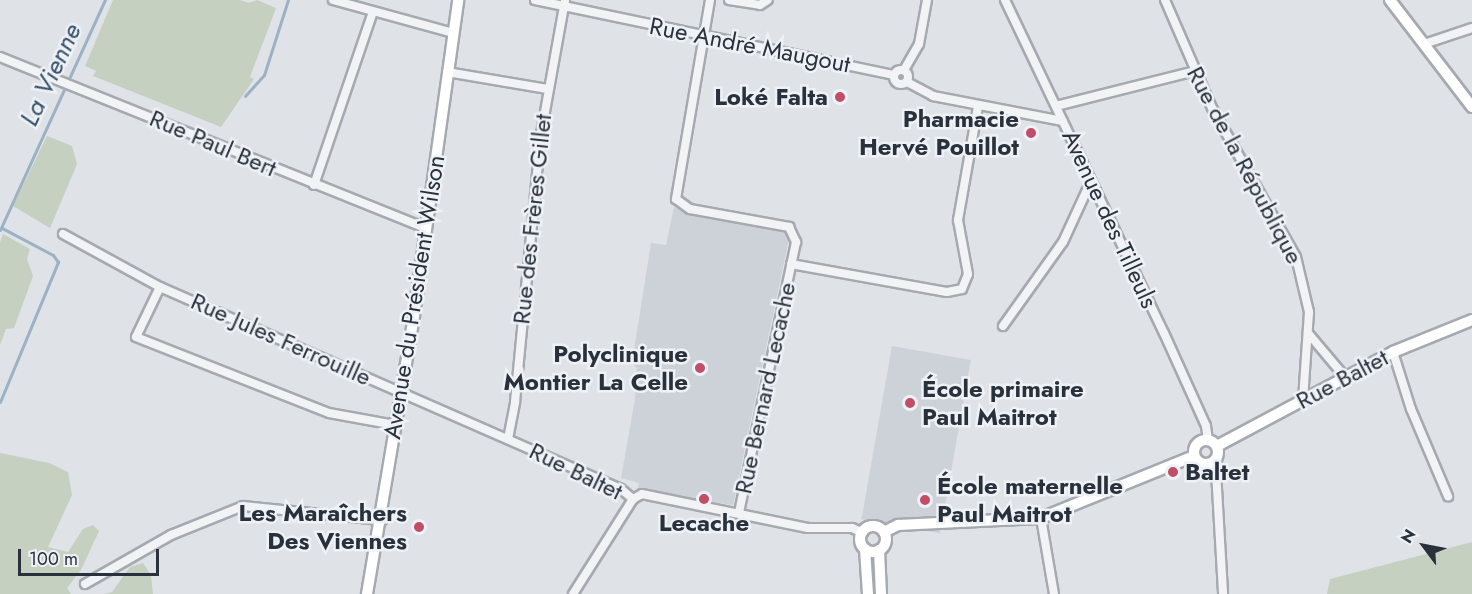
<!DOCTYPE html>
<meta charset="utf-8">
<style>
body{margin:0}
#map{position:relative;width:1472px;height:594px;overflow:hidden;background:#dfe2e7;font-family:Jost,sans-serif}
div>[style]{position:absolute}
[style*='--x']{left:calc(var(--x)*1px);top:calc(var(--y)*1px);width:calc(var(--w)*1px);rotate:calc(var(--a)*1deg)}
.built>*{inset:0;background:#cdd2d8;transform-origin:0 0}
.green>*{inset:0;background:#c5d0c0}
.stream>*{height:3px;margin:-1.5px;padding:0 1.5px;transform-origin:1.5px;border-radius:1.5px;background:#9cb2c4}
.roads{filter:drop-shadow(2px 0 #a5a9b0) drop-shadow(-2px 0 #a5a9b0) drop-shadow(0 2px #a5a9b0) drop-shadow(0 -2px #a5a9b0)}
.street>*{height:8px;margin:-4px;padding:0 4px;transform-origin:4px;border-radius:4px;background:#f1f3f5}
.street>.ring{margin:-4px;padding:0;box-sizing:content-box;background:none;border:8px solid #f1f3f5;border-radius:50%}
.secondary>*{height:10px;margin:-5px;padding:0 5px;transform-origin:5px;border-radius:5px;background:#fff}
.secondary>.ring{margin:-5px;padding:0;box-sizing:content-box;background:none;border:10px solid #fff;border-radius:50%}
.dots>*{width:16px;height:16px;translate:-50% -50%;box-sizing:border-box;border:3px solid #eef1f5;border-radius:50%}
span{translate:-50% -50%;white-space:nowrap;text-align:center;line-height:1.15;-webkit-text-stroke:5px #eef1f5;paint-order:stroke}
.street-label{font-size:24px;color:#29313c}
.poi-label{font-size:24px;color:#29313c;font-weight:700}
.right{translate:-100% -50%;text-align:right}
.left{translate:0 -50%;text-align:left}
.water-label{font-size:26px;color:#37526d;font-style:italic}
.north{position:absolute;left:1394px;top:516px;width:60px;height:60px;-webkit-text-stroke:4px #eef1f5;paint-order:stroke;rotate:302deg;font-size:16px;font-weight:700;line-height:24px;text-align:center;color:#29313c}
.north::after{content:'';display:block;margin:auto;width:21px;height:27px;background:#29313c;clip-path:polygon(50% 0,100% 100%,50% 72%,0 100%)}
.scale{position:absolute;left:18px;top:549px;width:141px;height:27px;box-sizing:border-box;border:3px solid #29313c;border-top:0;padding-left:8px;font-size:18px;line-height:21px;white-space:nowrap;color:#29313c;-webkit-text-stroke:4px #eef1f5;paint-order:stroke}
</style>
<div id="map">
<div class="built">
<div style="clip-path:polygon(674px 207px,685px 212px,780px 228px,790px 234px,733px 505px,638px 490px,639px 483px,621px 478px,635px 399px,637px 368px,632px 363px,651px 243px,666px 245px)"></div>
<div style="left:892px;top:346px;width:80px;height:176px;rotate:10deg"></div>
</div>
<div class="green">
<div style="clip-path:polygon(113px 0,240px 0,249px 3px,257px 0,276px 8px,250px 77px,254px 79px,221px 127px,93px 76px,96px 71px,85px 66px)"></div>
<div style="clip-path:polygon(47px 136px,72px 146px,77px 164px,50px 228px,13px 206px)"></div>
<div style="clip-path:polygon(3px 234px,30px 249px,27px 259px,33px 276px,14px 328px,6px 329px,0 345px,0 242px)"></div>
<div style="clip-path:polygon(0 453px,49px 463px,68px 472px,72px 495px,48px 547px,68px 552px,83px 529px,93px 525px,99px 531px,81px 570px,67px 588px,71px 594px,88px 594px,0 594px)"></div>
<div style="clip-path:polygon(1472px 542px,1472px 594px,1327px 594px,1330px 579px)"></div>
<div style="clip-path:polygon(143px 563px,151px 575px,153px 594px,104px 594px,112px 592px,130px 567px)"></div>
</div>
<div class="stream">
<div style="--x:245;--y:96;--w:28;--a:-48"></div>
<div style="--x:264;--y:75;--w:79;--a:-72.3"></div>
<div style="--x:0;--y:230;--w:253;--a:-65.5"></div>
<div style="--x:0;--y:402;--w:152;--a:-67.5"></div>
<div style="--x:58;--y:262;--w:9;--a:-126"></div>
<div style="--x:53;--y:255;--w:58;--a:-152.1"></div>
</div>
<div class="roads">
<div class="street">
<div style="--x:333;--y:0;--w:125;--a:15.3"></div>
<div style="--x:535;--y:0;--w:367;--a:11.8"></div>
<div style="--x:710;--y:0;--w:202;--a:99.7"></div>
<div style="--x:676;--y:199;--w:17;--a:36"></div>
<div style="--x:690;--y:209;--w:101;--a:10.3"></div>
<div style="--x:789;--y:227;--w:17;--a:65"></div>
<div style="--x:796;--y:242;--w:277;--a:101.9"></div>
<div style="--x:729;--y:0;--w:31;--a:9"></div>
<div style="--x:760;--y:5;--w:9;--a:-32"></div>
<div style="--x:1005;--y:0;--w:369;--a:64.5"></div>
<div style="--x:1164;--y:333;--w:102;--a:65.7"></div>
<div style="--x:1206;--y:426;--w:14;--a:82"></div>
<div style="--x:1165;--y:0;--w:118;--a:66.5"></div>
<div style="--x:1212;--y:108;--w:171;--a:60.6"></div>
<div style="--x:1296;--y:257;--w:57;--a:76.7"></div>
<div style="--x:1309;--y:312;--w:87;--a:93.9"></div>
<div style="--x:1424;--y:44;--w:51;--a:-18.4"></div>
<div style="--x:0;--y:57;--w:459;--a:21.9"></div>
<div class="ring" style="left:894px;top:70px;width:6px;height:6px"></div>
<div style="--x:904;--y:70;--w:30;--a:-60"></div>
<div style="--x:919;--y:44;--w:45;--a:-79.7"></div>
<div style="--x:447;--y:72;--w:102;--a:9.6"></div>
<div style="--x:907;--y:82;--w:30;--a:28"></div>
<div style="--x:933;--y:96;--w:132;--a:10.9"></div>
<div style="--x:1056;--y:106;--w:143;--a:-14.1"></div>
<div style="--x:314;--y:185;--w:183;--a:-71.2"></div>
<div style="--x:63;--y:234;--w:111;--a:28.7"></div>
<div style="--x:160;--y:287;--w:55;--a:115.6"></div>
<div style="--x:136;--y:337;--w:207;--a:21.5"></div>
<div style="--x:329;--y:413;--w:67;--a:10.3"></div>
<div style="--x:791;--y:264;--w:158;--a:10.2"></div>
<div style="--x:947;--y:292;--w:15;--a:-11"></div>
<div style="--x:962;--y:289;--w:16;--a:-68"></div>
<div style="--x:968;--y:274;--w:55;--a:-100.5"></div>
<div style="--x:958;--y:220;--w:116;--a:-80"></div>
<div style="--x:160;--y:287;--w:503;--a:23.66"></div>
<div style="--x:621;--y:489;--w:16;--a:40"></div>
<div style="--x:1003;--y:326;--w:103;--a:-54.5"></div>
<div style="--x:1063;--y:242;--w:67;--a:-65.3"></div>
<div style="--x:1308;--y:333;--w:57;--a:49.9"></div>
<div style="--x:1393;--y:352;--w:60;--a:72.5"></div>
<div style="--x:1411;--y:409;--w:95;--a:67"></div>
<div style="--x:508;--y:439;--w:38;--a:-79"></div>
<div style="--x:515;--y:402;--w:269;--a:-84.5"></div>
<div style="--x:541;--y:134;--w:136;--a:-79.8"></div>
<div style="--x:1211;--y:463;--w:9;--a:58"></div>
<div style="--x:1216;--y:471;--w:123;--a:86.7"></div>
<div style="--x:633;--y:499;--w:10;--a:-29"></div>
<div style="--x:642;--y:494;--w:169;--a:11.6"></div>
<div style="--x:808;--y:528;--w:44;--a:0"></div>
<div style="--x:852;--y:528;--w:12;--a:24"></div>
<div style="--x:1041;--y:518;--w:77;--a:80.3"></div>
<div style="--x:85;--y:584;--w:99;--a:-29.7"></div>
<div style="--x:171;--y:535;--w:78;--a:-21.9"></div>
<div style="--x:243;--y:506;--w:140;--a:5.8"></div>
<div style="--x:573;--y:594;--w:112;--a:-57.7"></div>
</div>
<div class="secondary">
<div style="--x:1390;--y:0;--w:135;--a:52.5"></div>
<div class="ring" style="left:1194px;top:440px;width:14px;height:14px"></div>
<div style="--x:1217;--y:446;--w:200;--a:-28.1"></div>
<div style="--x:1393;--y:352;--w:85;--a:-22.1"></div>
<div class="ring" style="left:860px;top:526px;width:16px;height:16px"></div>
<div style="--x:884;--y:532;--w:16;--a:-27"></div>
<div style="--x:898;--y:525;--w:143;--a:-2.8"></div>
<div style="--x:1041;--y:518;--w:165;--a:-22.1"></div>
<div style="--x:865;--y:549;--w:45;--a:86.2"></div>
<div style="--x:879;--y:550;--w:44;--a:87.4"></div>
<div style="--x:367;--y:594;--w:283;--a:-80.4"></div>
<div style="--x:414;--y:315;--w:318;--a:-82"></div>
</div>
</div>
<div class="dots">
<div style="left:840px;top:97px;background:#c24d66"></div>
<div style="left:1031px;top:133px;background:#c24d66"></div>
<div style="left:700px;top:368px;background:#c24d66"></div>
<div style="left:910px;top:403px;background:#c24d66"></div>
<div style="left:1173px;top:472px;background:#c24d66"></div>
<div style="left:704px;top:499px;background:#c24d66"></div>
<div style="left:925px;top:500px;background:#c24d66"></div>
<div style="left:419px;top:527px;background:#c24d66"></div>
</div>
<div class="street-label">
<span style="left:750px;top:45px;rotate:11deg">Rue André Maugout</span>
<span style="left:213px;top:143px;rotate:23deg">Rue Paul Bert</span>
<span style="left:1245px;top:165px;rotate:62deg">Rue de la République</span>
<span style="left:532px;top:219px;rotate:-84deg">Rue des Frères Gillet</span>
<span style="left:1110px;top:219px;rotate:65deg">Avenue des Tilleuls</span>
<span style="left:414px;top:297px;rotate:-81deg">Avenue du Président Wilson</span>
<span style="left:281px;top:339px;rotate:24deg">Rue Jules Ferrouille</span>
<span style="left:1342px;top:379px;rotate:-28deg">Rue Baltet</span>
<span style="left:765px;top:388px;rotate:-78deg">Rue Bernard Lecache</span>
<span style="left:576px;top:471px;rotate:26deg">Rue Baltet</span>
</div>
<div class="poi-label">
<span class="right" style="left:828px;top:97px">Loké Falta</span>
<span class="right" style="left:1019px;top:133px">Pharmacie<br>Hervé Pouillot</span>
<span class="right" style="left:688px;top:368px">Polyclinique<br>Montier La Celle</span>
<span class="left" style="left:922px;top:403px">École primaire<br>Paul Maitrot</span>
<span class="left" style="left:1185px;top:472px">Baltet</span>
<span class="left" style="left:937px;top:500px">École maternelle<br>Paul Maitrot</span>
<span class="right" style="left:407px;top:527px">Les Maraîchers<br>Des Viennes</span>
<span style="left:704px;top:523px">Lecache</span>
</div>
<div class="water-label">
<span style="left:51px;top:75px;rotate:-65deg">La Vienne</span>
</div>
<div class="north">N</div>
<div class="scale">100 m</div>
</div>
